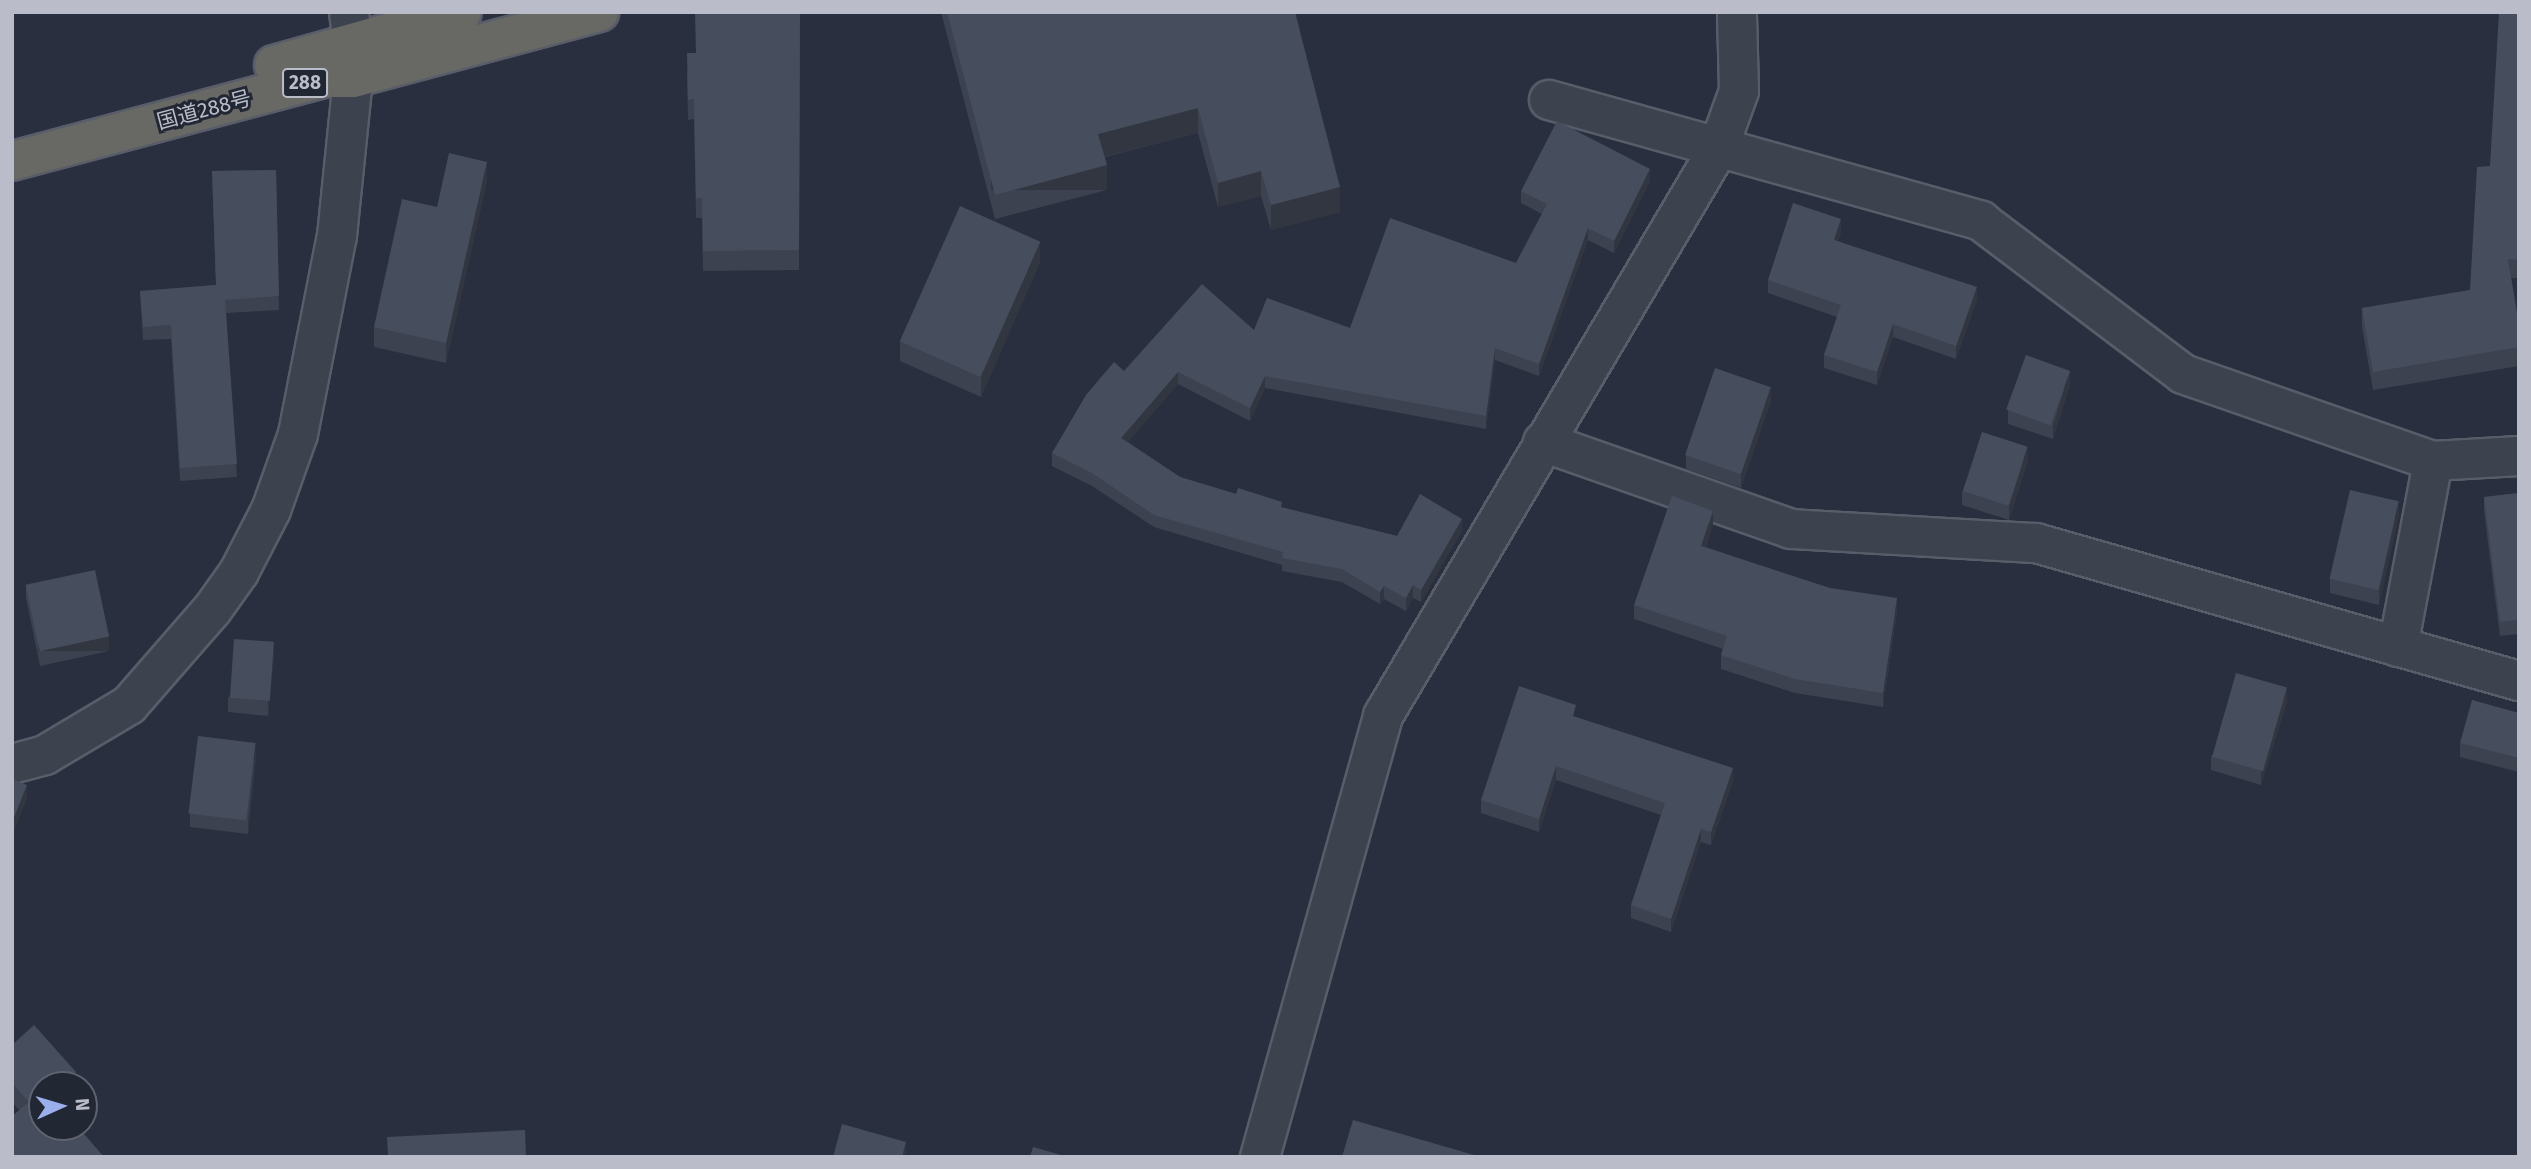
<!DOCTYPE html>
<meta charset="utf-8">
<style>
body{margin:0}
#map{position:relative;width:2531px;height:1169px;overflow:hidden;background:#292f3e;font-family:"Fira Sans","Noto Sans JP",sans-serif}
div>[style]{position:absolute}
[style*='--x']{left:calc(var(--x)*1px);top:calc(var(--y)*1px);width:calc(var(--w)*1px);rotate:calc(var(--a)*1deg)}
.roads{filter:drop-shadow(2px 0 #585d69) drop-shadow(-2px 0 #585d69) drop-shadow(0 2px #585d69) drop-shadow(0 -2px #585d69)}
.minor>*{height:38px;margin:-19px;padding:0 19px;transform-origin:19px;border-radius:19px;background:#3d424f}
.trunk>*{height:38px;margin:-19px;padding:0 19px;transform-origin:19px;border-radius:19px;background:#686864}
.wall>*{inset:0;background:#3c4250}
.shaded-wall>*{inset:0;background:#313641;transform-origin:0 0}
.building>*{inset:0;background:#464d5d;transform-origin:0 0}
span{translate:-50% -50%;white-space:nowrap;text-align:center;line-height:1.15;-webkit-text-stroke:6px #222734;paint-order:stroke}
.shield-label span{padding:2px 5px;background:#222734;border:2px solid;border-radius:5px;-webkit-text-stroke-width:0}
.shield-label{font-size:19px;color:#babdc9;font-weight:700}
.street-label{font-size:21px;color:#babdc9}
.frame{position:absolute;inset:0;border:14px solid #babdc9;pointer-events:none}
.north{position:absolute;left:28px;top:1071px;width:70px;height:70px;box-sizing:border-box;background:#222734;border:2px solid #5f6370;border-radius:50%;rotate:86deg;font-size:19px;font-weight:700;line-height:28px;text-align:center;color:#babdc9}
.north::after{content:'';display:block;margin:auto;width:24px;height:32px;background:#9bafec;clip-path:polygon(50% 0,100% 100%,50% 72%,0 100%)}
</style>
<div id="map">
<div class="roads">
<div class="minor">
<div style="--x:349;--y:12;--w:31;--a:83"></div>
<div style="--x:1549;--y:100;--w:449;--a:15.6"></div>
<div style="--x:1981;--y:221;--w:253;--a:37.1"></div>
<div style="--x:2183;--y:374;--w:265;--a:19.2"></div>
<div style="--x:2433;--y:461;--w:86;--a:-3.3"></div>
<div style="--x:1543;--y:442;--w:263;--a:19.3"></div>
<div style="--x:1791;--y:529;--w:245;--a:3.3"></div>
<div style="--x:2036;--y:543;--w:502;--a:15.95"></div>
<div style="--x:2398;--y:647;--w:189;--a:-79.3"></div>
<div style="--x:12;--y:764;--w:34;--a:-15"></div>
<div style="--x:45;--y:755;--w:98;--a:-30.8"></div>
<div style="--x:129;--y:705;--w:126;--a:-48.9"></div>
<div style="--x:212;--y:610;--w:47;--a:-54.6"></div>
<div style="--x:239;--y:572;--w:70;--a:-62.7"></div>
<div style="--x:271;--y:510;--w:81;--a:-70.4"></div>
<div style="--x:298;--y:434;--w:202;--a:-78.9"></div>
<div style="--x:337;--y:236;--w:159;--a:-84.2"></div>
<div style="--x:1260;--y:1157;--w:458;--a:-74.4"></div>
<div style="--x:1383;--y:716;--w:659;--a:-59.42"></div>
<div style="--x:1718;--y:149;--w:62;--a:-70.1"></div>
<div style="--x:1739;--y:91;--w:79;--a:-91.5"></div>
</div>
<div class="trunk">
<div style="--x:274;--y:65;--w:195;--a:-15.7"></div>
<div style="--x:12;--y:161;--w:323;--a:-14.9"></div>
<div style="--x:324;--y:78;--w:29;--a:0"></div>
<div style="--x:353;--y:78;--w:255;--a:-15"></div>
</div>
</div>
<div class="wall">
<div style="clip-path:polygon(800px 12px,799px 270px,703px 271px,702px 218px,696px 218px,694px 119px,688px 120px,687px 73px,696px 53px)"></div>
<div style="clip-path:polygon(941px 12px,1295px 12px,1340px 212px,1271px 230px,1261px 196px,1218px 207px,1198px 133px,1105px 157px,1107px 190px,995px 219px)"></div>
<div style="clip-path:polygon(2519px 12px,2519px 278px,2511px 278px,2519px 325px,2519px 366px,2373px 390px,2362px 327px,2362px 308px,2470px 290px,2490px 166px)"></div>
<div style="clip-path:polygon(276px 170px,279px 310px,226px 313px,237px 477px,180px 481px,171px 339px,143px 340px,140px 291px,216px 285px,212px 171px)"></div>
<div style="clip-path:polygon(487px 181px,446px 363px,374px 347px,374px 327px)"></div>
<div style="clip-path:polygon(1650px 181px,1614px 253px,1588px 240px,1539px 376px,1495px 360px,1486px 429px,1265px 388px,1250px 421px,1178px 384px,1128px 442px,1180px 477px,1282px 508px,1397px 536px,1462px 531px,1421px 602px,1413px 598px,1406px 611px,1384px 599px,1380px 604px,1342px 582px,1282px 571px,1282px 565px,1154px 527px,1092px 486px,1052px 466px,1052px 453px,1124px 371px,1254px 330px,1350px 328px,1516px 263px,1542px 214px,1521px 203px,1521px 191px)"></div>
<div style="clip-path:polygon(1841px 232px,1838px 241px,1977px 300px,1956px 359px,1893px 337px,1877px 385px,1824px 368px,1824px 355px,1837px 317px,1768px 293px,1768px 280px)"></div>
<div style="clip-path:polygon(1040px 262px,981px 397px,900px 361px,900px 341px)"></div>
<div style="clip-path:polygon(2070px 385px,2053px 439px,2008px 424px,2008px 410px)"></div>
<div style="clip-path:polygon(1771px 401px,1741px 488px,1686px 469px,1686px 455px)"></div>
<div style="clip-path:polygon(2028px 461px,2009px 520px,1962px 505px,1962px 491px)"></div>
<div style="clip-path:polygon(2519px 493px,2519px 634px,2500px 636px,2484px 511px,2484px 497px)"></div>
<div style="clip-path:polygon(2399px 515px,2379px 605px,2330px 593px,2330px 579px)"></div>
<div style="clip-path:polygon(1713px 525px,1706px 547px,1897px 612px,1883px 707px,1795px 693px,1721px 669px,1721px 655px,1723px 649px,1634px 619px,1634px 605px)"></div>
<div style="clip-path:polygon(26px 585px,109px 651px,40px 666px,26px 598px)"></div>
<div style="clip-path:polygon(274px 656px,268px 716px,228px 712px,228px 698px)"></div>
<div style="clip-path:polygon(2287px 702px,2261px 785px,2211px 770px,2211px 756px)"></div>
<div style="clip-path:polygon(2519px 713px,2519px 772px,2460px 757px,2460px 743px)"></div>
<div style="clip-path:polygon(1576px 717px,1733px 781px,1711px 845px,1701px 842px,1671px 932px,1631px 918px,1631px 905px,1661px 815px,1556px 780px,1539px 832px,1481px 813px,1481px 800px)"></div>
<div style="clip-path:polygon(256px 757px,248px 834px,190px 827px,190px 814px)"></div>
<div style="clip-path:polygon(12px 1045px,76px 1085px,42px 1127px,19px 1110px,12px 1102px)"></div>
</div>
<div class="shaded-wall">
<div style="clip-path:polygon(1198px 108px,1198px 133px,1098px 158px,1098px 134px)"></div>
<div style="clip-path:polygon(487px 162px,487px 181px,446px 363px,446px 343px)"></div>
<div style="left:1107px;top:165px;width:25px;height:116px;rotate:90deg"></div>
<div style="clip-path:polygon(1650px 169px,1650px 181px,1614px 253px,1614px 241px)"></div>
<div style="clip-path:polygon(1261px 171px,1261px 196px,1218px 207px,1218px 183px)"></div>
<div style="clip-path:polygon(1340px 187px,1340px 212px,1271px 230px,1271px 205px)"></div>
<div style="clip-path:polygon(1841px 219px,1841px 232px,1834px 253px,1834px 240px)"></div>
<div style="clip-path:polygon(1588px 228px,1588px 240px,1539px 376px,1539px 364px)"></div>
<div style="clip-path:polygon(1040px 242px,1040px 262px,981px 397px,981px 377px)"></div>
<div style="clip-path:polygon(1977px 287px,1977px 300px,1956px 359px,1956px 346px)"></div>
<div style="clip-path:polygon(1893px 324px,1893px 337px,1877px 385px,1877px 372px)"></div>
<div style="clip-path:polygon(1495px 348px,1495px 360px,1486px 429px,1486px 416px)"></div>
<div style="clip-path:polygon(2070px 371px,2070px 385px,2053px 439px,2053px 425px)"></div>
<div style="clip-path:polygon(1178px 372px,1178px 384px,1121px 450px,1121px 438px)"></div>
<div style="clip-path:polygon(1265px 376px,1265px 388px,1250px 421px,1250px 408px)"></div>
<div style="clip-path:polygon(1771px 387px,1771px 401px,1741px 488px,1741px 474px)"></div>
<div style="clip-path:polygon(2028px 447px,2028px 461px,2009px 520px,2009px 506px)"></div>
<div style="clip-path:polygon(2399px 501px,2399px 515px,2379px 605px,2379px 591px)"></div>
<div style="clip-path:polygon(1713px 511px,1713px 525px,1701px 560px,1701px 546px)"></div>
<div style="clip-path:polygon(1462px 519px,1462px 531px,1421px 602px,1421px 590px)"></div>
<div style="clip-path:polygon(1413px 585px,1413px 598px,1406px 611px,1406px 598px)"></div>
<div style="clip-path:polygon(1384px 586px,1384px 599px,1380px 604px,1380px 592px)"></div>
<div style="clip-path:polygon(1897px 598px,1897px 612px,1883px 707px,1883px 693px)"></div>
<div style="left:109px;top:637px;width:14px;height:71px;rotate:90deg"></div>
<div style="clip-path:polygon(274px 642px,274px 656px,268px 716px,268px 702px)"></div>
<div style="clip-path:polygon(2287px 688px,2287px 702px,2261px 785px,2261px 771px)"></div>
<div style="clip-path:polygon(256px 743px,256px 757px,248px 834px,248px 820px)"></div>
<div style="clip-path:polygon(1556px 766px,1556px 780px,1539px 832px,1539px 819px)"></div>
<div style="clip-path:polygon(1733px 768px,1733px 781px,1711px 845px,1711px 832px)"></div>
<div style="clip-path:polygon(27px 785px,27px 799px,12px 837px,12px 823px)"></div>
<div style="clip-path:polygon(1701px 829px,1701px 842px,1671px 932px,1671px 919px)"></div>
<div style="clip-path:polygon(76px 1072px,76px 1085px,62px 1085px)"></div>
<div style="clip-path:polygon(906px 1142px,906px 1157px,902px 1157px)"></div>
</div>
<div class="building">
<div style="clip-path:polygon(800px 12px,799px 250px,703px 251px,702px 198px,696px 198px,694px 99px,688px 100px,687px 53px,696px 53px,695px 13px)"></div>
<div style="clip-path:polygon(947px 12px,1295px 12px,1340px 187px,1271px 205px,1261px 171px,1218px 183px,1198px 108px,1098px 134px,1107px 165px,995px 195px)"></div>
<div style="clip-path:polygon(2499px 12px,2519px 12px,2519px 260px,2508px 259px,2519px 325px,2519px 347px,2373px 372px,2362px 308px,2470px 290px,2477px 167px,2490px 166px)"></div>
<div style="clip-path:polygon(1557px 121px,1650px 169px,1614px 241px,1588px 228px,1539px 364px,1495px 348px,1486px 416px,1265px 376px,1250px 408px,1178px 372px,1121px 438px,1180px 477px,1236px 494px,1238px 488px,1282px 502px,1281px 507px,1397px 536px,1420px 494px,1462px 519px,1421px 590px,1413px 585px,1406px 598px,1384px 586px,1380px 592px,1342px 569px,1282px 558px,1283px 552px,1154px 515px,1092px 473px,1052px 453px,1086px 395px,1114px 362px,1124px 371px,1202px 284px,1254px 330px,1267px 298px,1350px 328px,1390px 218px,1516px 263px,1547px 204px,1521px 191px)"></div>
<div style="clip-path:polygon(449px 153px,487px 162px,446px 343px,374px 327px,402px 199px,437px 207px)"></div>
<div style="clip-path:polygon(276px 170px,279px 296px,225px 300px,237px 464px,180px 468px,171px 325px,143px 327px,140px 291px,216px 285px,212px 171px)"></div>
<div style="clip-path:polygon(1793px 203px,1841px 219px,1834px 240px,1977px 287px,1956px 346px,1893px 324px,1877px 372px,1824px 355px,1841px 305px,1768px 280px)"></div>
<div style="left:960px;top:206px;width:88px;height:148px;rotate:24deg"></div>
<div style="left:2026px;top:355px;width:47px;height:58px;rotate:20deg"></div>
<div style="left:1715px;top:368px;width:59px;height:92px;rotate:19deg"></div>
<div style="left:1982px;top:432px;width:48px;height:62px;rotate:18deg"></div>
<div style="left:2350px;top:490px;width:50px;height:91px;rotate:13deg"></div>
<div style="clip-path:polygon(2519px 493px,2519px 620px,2500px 622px,2484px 497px)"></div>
<div style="clip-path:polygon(1672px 496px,1713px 511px,1701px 546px,1830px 588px,1897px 598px,1883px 693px,1795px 679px,1721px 655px,1727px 636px,1634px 605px)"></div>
<div style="left:95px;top:570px;width:68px;height:71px;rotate:78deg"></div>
<div style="left:234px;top:639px;width:40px;height:59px;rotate:4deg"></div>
<div style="left:2236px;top:673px;width:53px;height:87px;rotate:16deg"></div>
<div style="clip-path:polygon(1519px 686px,1576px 705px,1573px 716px,1733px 768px,1711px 832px,1701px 829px,1671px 919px,1631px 905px,1665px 803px,1556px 766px,1539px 819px,1481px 800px)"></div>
<div style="clip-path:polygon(2472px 700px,2519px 713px,2519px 758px,2460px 743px)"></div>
<div style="left:198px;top:736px;width:58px;height:78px;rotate:7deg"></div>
<div style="clip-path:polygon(12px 779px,27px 785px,12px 823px)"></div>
<div style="clip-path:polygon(34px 1025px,76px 1072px,62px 1085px,42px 1085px,42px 1127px,78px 1127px,104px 1157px,12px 1157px,12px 1116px,29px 1102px,12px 1083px,12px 1045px)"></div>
<div style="clip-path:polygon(1353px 1120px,1481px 1157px,1342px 1157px)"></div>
<div style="clip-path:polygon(842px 1124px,906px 1142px,902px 1157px,833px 1157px)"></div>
<div style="clip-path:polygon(525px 1130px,526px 1157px,388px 1157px,387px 1137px)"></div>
<div style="clip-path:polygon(1033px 1147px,1068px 1157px,1030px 1157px)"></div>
</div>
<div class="shield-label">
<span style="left:305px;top:83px">288</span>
</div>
<div class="street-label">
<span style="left:204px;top:110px;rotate:-15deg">国道288号</span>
</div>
<div class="frame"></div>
<div class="north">N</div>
</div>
